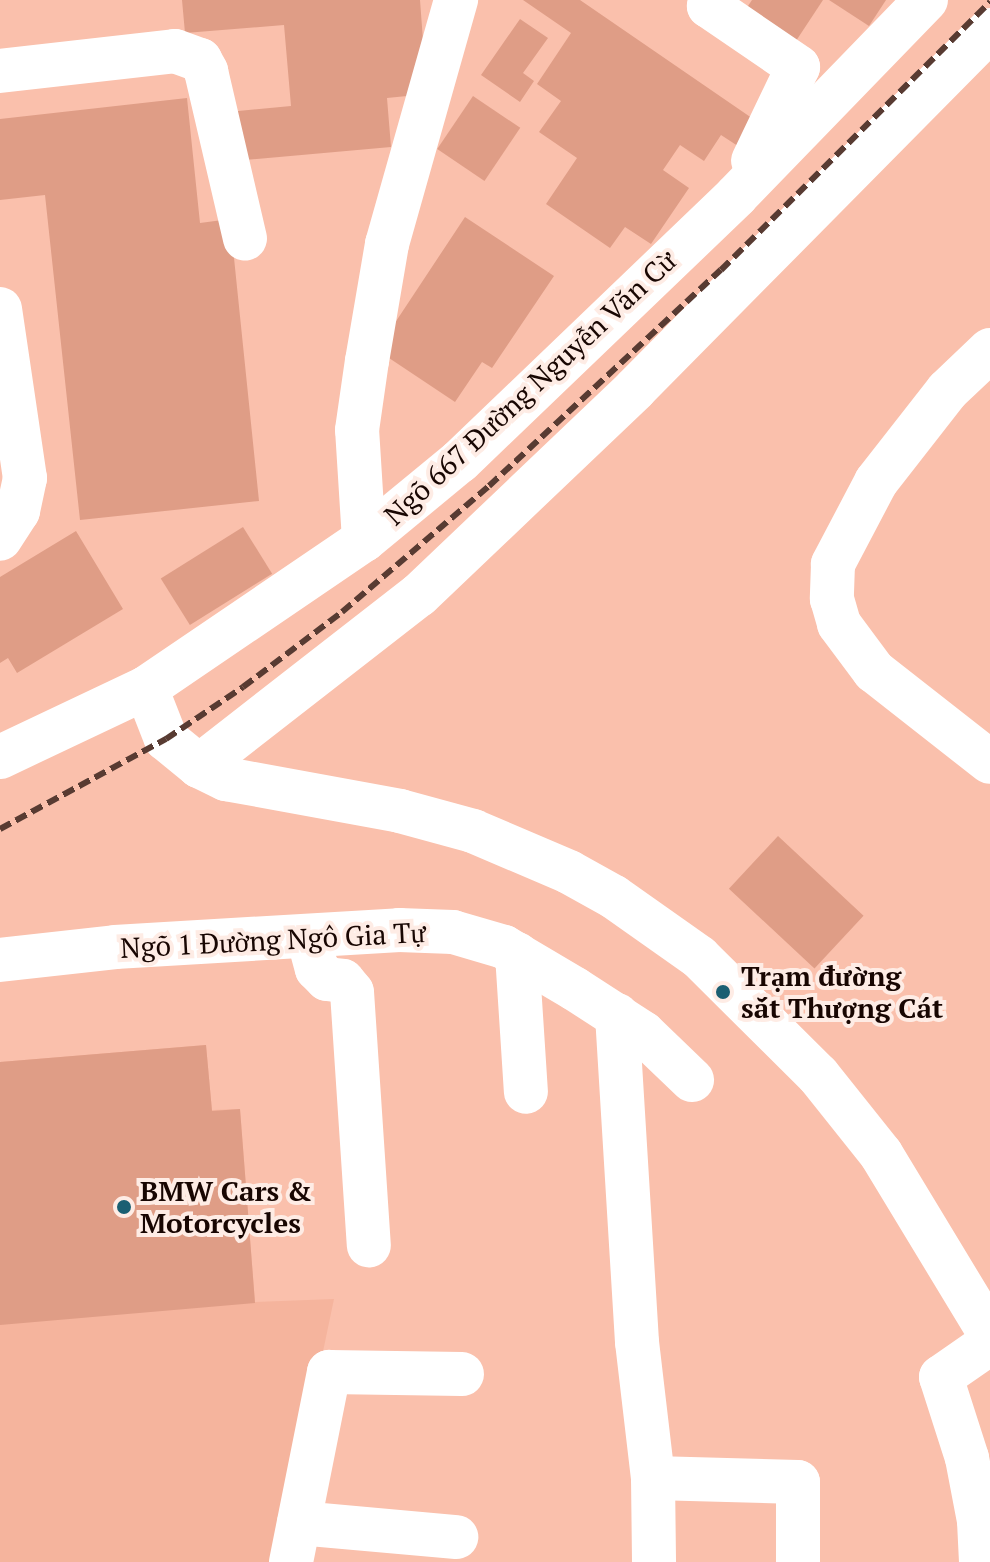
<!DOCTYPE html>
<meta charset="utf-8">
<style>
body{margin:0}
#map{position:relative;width:990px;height:1562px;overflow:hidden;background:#fac0ac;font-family:"PT Serif",serif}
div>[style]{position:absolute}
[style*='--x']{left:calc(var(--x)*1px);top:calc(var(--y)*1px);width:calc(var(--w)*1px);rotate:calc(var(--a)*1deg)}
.built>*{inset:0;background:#f5b49d}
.building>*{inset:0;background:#df9d86;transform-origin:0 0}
.minor>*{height:44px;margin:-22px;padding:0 22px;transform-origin:22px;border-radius:22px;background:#fff}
.rail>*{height:6px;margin-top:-3px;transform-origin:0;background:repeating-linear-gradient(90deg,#583b32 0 12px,transparent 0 18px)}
.dots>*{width:22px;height:22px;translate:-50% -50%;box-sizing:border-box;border:4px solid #feece5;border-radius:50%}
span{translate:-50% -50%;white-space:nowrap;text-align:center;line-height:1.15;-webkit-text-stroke:8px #feece5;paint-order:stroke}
.street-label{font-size:28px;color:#180602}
.poi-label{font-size:28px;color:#180602;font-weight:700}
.left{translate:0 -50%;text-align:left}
</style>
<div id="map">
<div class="built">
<div style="clip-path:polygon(206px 1045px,212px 1110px,240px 1109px,255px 1302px,334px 1299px,279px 1562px,0 1562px,0 1062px)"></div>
</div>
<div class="building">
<div style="clip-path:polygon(182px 0,420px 0,427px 94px,387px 98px,391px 147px,233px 161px,228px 112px,291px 106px,284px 25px,185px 33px)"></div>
<div style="clip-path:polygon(523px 0,580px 0,762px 125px,744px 150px,721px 135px,704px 161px,680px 145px,663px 170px,689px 188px,651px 244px,625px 227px,610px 248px,546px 204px,577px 158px,539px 132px,561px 101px,537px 84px,571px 33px)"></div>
<div style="clip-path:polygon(752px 0,823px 0,792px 47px,742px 15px)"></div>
<div style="clip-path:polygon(829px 0,886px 0,869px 26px)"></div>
<div style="clip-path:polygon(520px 19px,548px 38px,523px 73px,534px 81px,520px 102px,481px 75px)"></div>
<div style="left:473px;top:96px;width:57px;height:64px;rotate:34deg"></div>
<div style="clip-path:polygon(187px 98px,200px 223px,230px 219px,259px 501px,80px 520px,45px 195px,0 200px,0 119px)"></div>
<div style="clip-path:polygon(465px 217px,554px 276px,492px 368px,482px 362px,455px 402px,377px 350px)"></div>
<div style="left:243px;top:527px;width:55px;height:97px;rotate:58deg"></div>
<div style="clip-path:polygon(76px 531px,123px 609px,17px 673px,8px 658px,0 663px,0 577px)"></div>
<div style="left:778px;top:836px;width:117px;height:72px;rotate:43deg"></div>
<div style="clip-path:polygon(206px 1045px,212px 1111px,240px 1109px,255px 1303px,0 1325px,0 1062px)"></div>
</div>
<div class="minor">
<div style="--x:712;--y:0;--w:7;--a:117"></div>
<div style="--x:709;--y:6;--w:108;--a:34.4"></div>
<div style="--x:798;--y:67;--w:104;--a:115.6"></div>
<div style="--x:0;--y:71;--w:176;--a:-6.5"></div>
<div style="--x:175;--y:51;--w:27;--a:20"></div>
<div style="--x:200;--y:60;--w:13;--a:61"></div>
<div style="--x:206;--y:71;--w:172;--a:76.9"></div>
<div style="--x:0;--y:309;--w:171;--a:81.6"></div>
<div style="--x:25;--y:478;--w:34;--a:102"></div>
<div style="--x:18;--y:511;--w:33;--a:123"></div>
<div style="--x:990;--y:350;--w:59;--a:136.4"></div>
<div style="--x:947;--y:391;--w:115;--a:128"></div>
<div style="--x:876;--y:482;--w:93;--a:117.7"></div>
<div style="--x:833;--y:564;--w:35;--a:92"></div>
<div style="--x:832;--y:599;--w:26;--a:74"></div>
<div style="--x:839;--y:624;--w:59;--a:53.3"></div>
<div style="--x:874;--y:671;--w:147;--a:38.1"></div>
<div style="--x:364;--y:540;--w:110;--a:-93.6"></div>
<div style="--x:357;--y:430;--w:70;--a:-81.8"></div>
<div style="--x:367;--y:361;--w:119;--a:-80.3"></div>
<div style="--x:387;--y:244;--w:254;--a:-74.2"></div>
<div style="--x:146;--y:688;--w:55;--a:68.6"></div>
<div style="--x:166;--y:739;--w:43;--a:39.3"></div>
<div style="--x:199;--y:766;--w:30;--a:26"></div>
<div style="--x:226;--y:779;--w:177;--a:10.4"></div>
<div style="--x:400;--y:811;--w:76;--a:15.3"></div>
<div style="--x:473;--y:831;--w:104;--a:23.1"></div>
<div style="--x:569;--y:872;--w:51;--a:29.1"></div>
<div style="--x:614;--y:897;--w:104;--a:35.2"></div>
<div style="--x:699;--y:957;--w:168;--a:44.8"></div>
<div style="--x:818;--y:1075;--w:101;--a:51.4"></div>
<div style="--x:881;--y:1154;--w:210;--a:58.8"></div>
<div style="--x:0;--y:757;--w:161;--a:-25.3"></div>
<div style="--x:146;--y:688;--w:263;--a:-34.2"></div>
<div style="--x:364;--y:540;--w:124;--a:-39.5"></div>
<div style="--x:460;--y:461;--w:383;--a:-43.8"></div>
<div style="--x:736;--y:196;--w:273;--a:-45.9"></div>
<div style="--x:199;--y:766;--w:279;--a:-37.9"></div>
<div style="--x:419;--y:595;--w:298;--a:-43.6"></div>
<div style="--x:635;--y:389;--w:505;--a:-45.32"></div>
<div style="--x:308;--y:936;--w:34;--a:75"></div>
<div style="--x:317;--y:969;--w:14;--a:45"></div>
<div style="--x:327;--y:979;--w:16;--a:7"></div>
<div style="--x:343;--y:981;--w:14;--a:51"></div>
<div style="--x:352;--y:992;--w:254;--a:86.2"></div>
<div style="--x:517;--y:954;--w:138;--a:86.3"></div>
<div style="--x:0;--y:960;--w:116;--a:-6.4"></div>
<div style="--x:115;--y:947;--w:285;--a:-3.4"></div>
<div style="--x:399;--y:930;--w:54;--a:2.1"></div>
<div style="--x:453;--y:932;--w:53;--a:16.4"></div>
<div style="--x:504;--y:947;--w:82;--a:30.6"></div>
<div style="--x:575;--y:989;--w:81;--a:32.9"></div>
<div style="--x:643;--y:1033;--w:68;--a:43.8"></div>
<div style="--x:617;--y:1015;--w:328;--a:86.5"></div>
<div style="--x:637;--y:1342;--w:137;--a:83.3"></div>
<div style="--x:653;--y:1478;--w:84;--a:89.3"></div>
<div style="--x:653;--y:1478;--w:145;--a:1.6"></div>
<div style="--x:798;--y:1482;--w:80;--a:90"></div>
<div style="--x:299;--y:1523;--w:158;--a:5.1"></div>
<div style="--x:291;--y:1562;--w:194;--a:-78.7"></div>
<div style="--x:329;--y:1372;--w:133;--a:0.9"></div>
<div style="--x:981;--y:1562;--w:41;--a:-92.8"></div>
<div style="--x:979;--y:1521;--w:64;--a:-100.8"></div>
<div style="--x:967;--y:1458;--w:85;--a:-107.8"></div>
<div style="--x:941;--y:1377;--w:60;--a:-34.8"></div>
</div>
<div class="rail">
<div style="--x:0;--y:829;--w:189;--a:-28.5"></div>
<div style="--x:166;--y:739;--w:93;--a:-34"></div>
<div style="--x:243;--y:687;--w:124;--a:-37.1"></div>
<div style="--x:342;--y:612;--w:194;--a:-40.6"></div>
<div style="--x:489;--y:486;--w:317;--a:-43"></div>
<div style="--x:721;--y:270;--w:380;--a:-44.9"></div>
</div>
<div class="dots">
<div style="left:723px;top:992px;background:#1b5f72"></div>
<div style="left:124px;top:1207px;background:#1b5f72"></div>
</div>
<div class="street-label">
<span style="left:530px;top:388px;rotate:-43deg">Ngõ 667 Đường Nguyễn Văn Cừ</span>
<span style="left:273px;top:940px;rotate:-3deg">Ngõ 1 Đường Ngô Gia Tự</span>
</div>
<div class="poi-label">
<span class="left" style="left:741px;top:992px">Trạm đường<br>sắt Thượng Cát</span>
<span class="left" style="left:140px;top:1207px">BMW Cars &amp;<br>Motorcycles</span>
</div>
</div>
